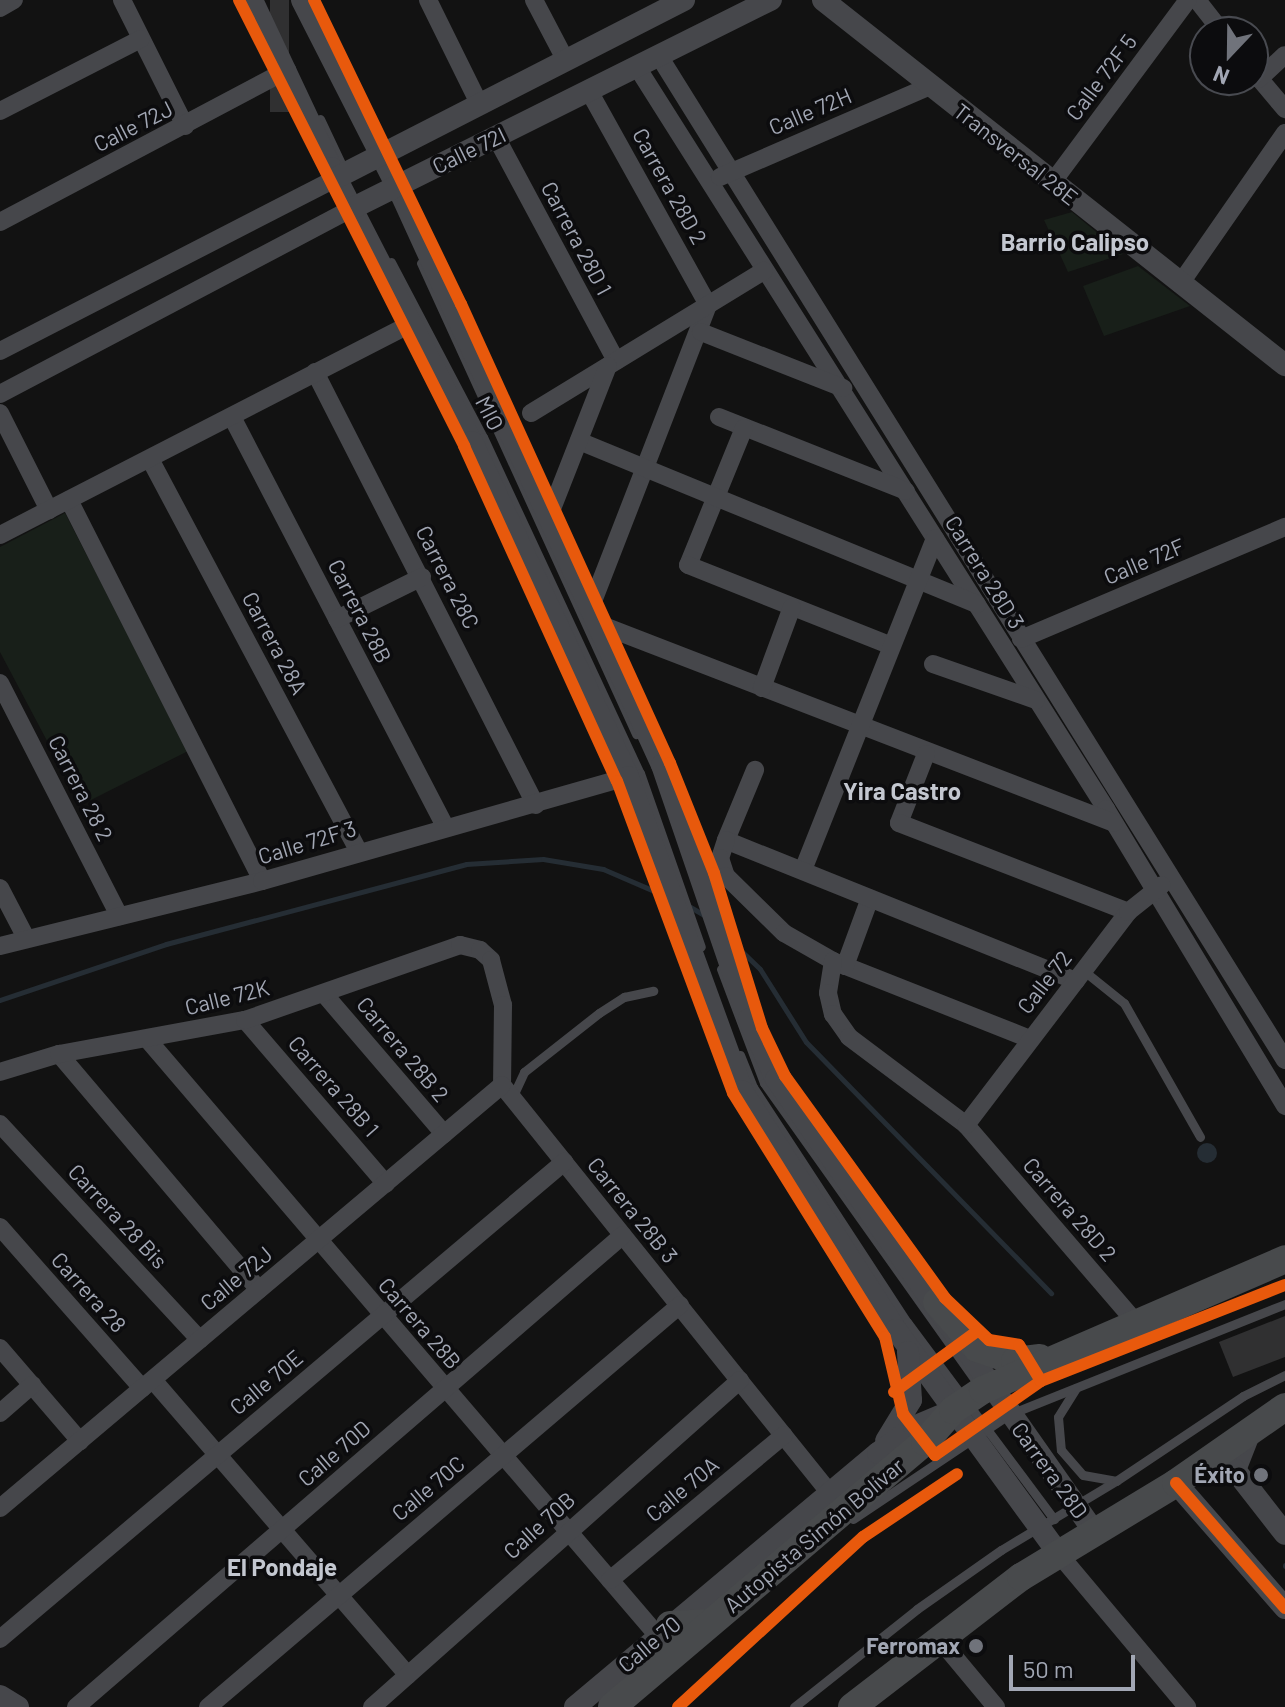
<!DOCTYPE html>
<meta charset="utf-8">
<style>
body{margin:0}
#map{position:relative;width:1285px;height:1707px;overflow:hidden;background:#121212;font-family:Barlow,sans-serif}
div>[style]{position:absolute}
[style*='--x']{left:calc(var(--x)*1px);top:calc(var(--y)*1px);width:calc(var(--w)*1px);rotate:calc(var(--a)*1deg)}
.green>*{inset:0;background:#181f19}
.water>*{inset:0;background:#252d34}
.round{border-radius:50%}
.stream>*{height:5px;margin:-2.5px;padding:0 2.5px;transform-origin:2.5px;border-radius:2.5px;background:#252d34}
.building>*{inset:0;background:#303031;transform-origin:0 0}
.service>*{height:9px;margin:-4.5px;padding:0 4.5px;transform-origin:4.5px;border-radius:4.5px;background:#46474b}
.minor>*{height:18px;margin:-9px;padding:0 9px;transform-origin:9px;border-radius:9px;background:#46474b}
.tertiary>*{height:22px;margin:-11px;padding:0 11px;transform-origin:11px;border-radius:11px;background:#46474b}
.trunk>*{height:28px;margin:-14px;padding:0 14px;transform-origin:14px;border-radius:14px;background:#484a4c}
.cycleway>*{height:12px;margin:-6px;padding:0 6px;transform-origin:6px;border-radius:6px;background:#e8590c}
.dots>*{width:22px;height:22px;translate:-50% -50%;box-sizing:border-box;border:4px solid #0c0c0e;border-radius:50%}
span{translate:-50% -50%;white-space:nowrap;text-align:center;line-height:1.15;-webkit-text-stroke:7px #0c0c0e;paint-order:stroke}
.street-label{font-size:22px;color:#a2a7b4}
.poi-label{font-size:22px;color:#a2a7b4;font-weight:700}
.right{translate:-100% -50%;text-align:right}
.neighbourhood-label{font-size:24px;color:#c3c7d0;font-weight:700}
.north{position:absolute;left:1189px;top:16px;width:80px;height:80px;box-sizing:border-box;background:#0c0c0e;border:2px solid #484a50;border-radius:50%;rotate:202deg;font-size:22px;font-weight:700;line-height:32px;text-align:center;color:#a2a7b4}
.north::after{content:'';display:block;margin:auto;width:28px;height:36px;background:#70737b;clip-path:polygon(50% 0,100% 100%,50% 72%,0 100%)}
.scale{position:absolute;left:1009px;top:1655px;width:126px;height:36px;box-sizing:border-box;border:4px solid #a2a7b4;border-top:0;padding-left:10px;font-size:24px;line-height:28px;white-space:nowrap;color:#a2a7b4;-webkit-text-stroke:6px #0c0c0e;paint-order:stroke}
</style>
<div id="map">
<div class="green">
<div style="clip-path:polygon(1072px 212px,1123px 254px,1068px 272px,1044px 220px)"></div>
<div style="clip-path:polygon(1138px 266px,1190px 306px,1104px 336px,1083px 286px)"></div>
<div style="clip-path:polygon(65px 513px,188px 751px,81px 805px,0 652px,0 547px)"></div>
</div>
<div class="water">
<div class="round" style="left:1197px;top:1143px;width:20px;height:20px"></div>
</div>
<div class="stream">
<div style="--x:685;--y:904;--w:22;--a:30"></div>
<div style="--x:731;--y:941;--w:40;--a:44"></div>
<div style="--x:760;--y:969;--w:86;--a:57.8"></div>
<div style="--x:806;--y:1042;--w:351;--a:45.7"></div>
<div style="--x:0;--y:1000;--w:175;--a:-18.6"></div>
<div style="--x:166;--y:944;--w:310;--a:-14.9"></div>
<div style="--x:466;--y:864;--w:77;--a:-3.7"></div>
<div style="--x:543;--y:859;--w:61;--a:9.5"></div>
<div style="--x:603;--y:869;--w:63;--a:23.3"></div>
<div style="--x:1285;--y:1565;--w:1;--a:90"></div>
</div>
<div class="building">
<div style="left:270px;top:0;width:19px;height:112px"></div>
<div style="clip-path:polygon(1285px 1316px,1285px 1357px,1233px 1377px,1219px 1342px)"></div>
</div>
<div class="service">
<div style="--x:320;--y:119;--w:61;--a:64.7"></div>
<div style="--x:391;--y:262;--w:198;--a:62.3"></div>
<div style="--x:483;--y:437;--w:371;--a:65"></div>
<div style="--x:640;--y:773;--w:184;--a:70.7"></div>
<div style="--x:421;--y:263;--w:518;--a:65.46"></div>
<div style="--x:721;--y:969;--w:122;--a:69.3"></div>
<div style="--x:764;--y:1083;--w:363;--a:54.6"></div>
<div style="--x:1084;--y:971;--w:51;--a:38.7"></div>
<div style="--x:1124;--y:1003;--w:154;--a:60.4"></div>
<div style="--x:740;--y:1055;--w:35;--a:68"></div>
<div style="--x:753;--y:1087;--w:281;--a:56.8"></div>
<div style="--x:907;--y:1322;--w:246;--a:53.3"></div>
<div style="--x:512;--y:1098;--w:29;--a:-65"></div>
<div style="--x:524;--y:1072;--w:95;--a:-38.2"></div>
<div style="--x:599;--y:1013;--w:30;--a:-33"></div>
<div style="--x:624;--y:997;--w:30;--a:-12"></div>
<div style="--x:1076;--y:1388;--w:34;--a:122"></div>
<div style="--x:1058;--y:1417;--w:33;--a:85"></div>
<div style="--x:1061;--y:1450;--w:33;--a:49"></div>
<div style="--x:1083;--y:1475;--w:34;--a:10"></div>
<div style="--x:853;--y:1519;--w:189;--a:-33.8"></div>
<div style="--x:1010;--y:1414;--w:296;--a:-21.8"></div>
<div style="--x:794;--y:1707;--w:157;--a:-38.5"></div>
<div style="--x:917;--y:1609;--w:103;--a:-35.1"></div>
<div style="--x:1001;--y:1550;--w:134;--a:-31"></div>
<div style="--x:1116;--y:1481;--w:153;--a:-33.8"></div>
<div style="--x:1243;--y:1396;--w:47;--a:-26.6"></div>
</div>
<div class="minor">
<div style="--x:122;--y:0;--w:141;--a:63.4"></div>
<div style="--x:428;--y:0;--w:117;--a:63.7"></div>
<div style="--x:534;--y:0;--w:69;--a:62.3"></div>
<div style="--x:1197;--y:0;--w:41;--a:52"></div>
<div style="--x:0;--y:8;--w:16;--a:-30"></div>
<div style="--x:659;--y:56;--w:1183;--a:58.06"></div>
<div style="--x:637;--y:67;--w:878;--a:57.7"></div>
<div style="--x:1106;--y:809;--w:347;--a:58.9"></div>
<div style="--x:1253;--y:71;--w:50;--a:49.9"></div>
<div style="--x:1259;--y:79;--w:35;--a:-43"></div>
<div style="--x:589;--y:91;--w:245;--a:60.9"></div>
<div style="--x:708;--y:305;--w:327;--a:111.2"></div>
<div style="--x:0;--y:111;--w:158;--a:-27.1"></div>
<div style="--x:496;--y:137;--w:254;--a:61.8"></div>
<div style="--x:720;--y:177;--w:229;--a:-23.4"></div>
<div style="--x:1052;--y:183;--w:228;--a:-53.4"></div>
<div style="--x:0;--y:222;--w:325;--a:-27.9"></div>
<div style="--x:1180;--y:284;--w:184;--a:-55.2"></div>
<div style="--x:701;--y:332;--w:153;--a:21.5"></div>
<div style="--x:0;--y:351;--w:378;--a:-27.2"></div>
<div style="--x:315;--y:372;--w:486;--a:63"></div>
<div style="--x:0;--y:394;--w:399;--a:-27.8"></div>
<div style="--x:0;--y:413;--w:109;--a:63.2"></div>
<div style="--x:531;--y:413;--w:273;--a:-31.4"></div>
<div style="--x:232;--y:417;--w:462;--a:62.5"></div>
<div style="--x:719;--y:417;--w:201;--a:21.6"></div>
<div style="--x:744;--y:428;--w:148;--a:112.2"></div>
<div style="--x:688;--y:565;--w:219;--a:21.7"></div>
<div style="--x:579;--y:441;--w:430;--a:22.3"></div>
<div style="--x:150;--y:459;--w:443;--a:62"></div>
<div style="--x:69;--y:500;--w:427;--a:63.1"></div>
<div style="--x:548;--y:519;--w:164;--a:-68.6"></div>
<div style="--x:0;--y:535;--w:463;--a:-27.2"></div>
<div style="--x:337;--y:619;--w:95;--a:-26.3"></div>
<div style="--x:596;--y:623;--w:555;--a:21.11"></div>
<div style="--x:1021;--y:639;--w:287;--a:-23"></div>
<div style="--x:933;--y:664;--w:109;--a:19.3"></div>
<div style="--x:0;--y:683;--w:262;--a:62.9"></div>
<div style="--x:762;--y:688;--w:86;--a:-69.7"></div>
<div style="--x:926;--y:754;--w:74;--a:111.4"></div>
<div style="--x:899;--y:823;--w:246;--a:21.2"></div>
<div style="--x:726;--y:840;--w:76;--a:-67.5"></div>
<div style="--x:803;--y:870;--w:357;--a:-68.3"></div>
<div style="--x:0;--y:888;--w:56;--a:62.5"></div>
<div style="--x:0;--y:946;--w:270;--a:-13.9"></div>
<div style="--x:262;--y:881;--w:380;--a:-15.9"></div>
<div style="--x:833;--y:961;--w:212;--a:21.6"></div>
<div style="--x:845;--y:966;--w:72;--a:-69.8"></div>
<div style="--x:1076;--y:981;--w:377;--a:-158.1"></div>
<div style="--x:726;--y:840;--w:19;--a:108"></div>
<div style="--x:720;--y:858;--w:19;--a:72"></div>
<div style="--x:726;--y:876;--w:81;--a:44.5"></div>
<div style="--x:784;--y:933;--w:56;--a:29.7"></div>
<div style="--x:833;--y:961;--w:32;--a:99"></div>
<div style="--x:828;--y:993;--w:22;--a:77"></div>
<div style="--x:833;--y:1014;--w:28;--a:55"></div>
<div style="--x:849;--y:1037;--w:146;--a:36.9"></div>
<div style="--x:966;--y:1125;--w:262;--a:49.3"></div>
<div style="--x:325;--y:995;--w:183;--a:49.4"></div>
<div style="--x:245;--y:1020;--w:216;--a:49.3"></div>
<div style="--x:148;--y:1040;--w:784;--a:49.45"></div>
<div style="--x:59;--y:1054;--w:309;--a:49.7"></div>
<div style="--x:0;--y:1072;--w:62;--a:-17"></div>
<div style="--x:59;--y:1054;--w:189;--a:-10.4"></div>
<div style="--x:245;--y:1020;--w:228;--a:-19.2"></div>
<div style="--x:460;--y:945;--w:21;--a:14"></div>
<div style="--x:480;--y:950;--w:15;--a:42"></div>
<div style="--x:491;--y:960;--w:47;--a:75.1"></div>
<div style="--x:503;--y:1005;--w:80;--a:90.7"></div>
<div style="--x:502;--y:1085;--w:522;--a:51.22"></div>
<div style="--x:0;--y:1124;--w:294;--a:47.2"></div>
<div style="--x:966;--y:1125;--w:268;--a:-52.7"></div>
<div style="--x:1128;--y:912;--w:43;--a:-38.5"></div>
<div style="--x:0;--y:1227;--w:215;--a:48.6"></div>
<div style="--x:0;--y:1348;--w:123;--a:49.3"></div>
<div style="--x:153;--y:1380;--w:390;--a:49.2"></div>
<div style="--x:0;--y:1413;--w:43;--a:-41.2"></div>
<div style="--x:0;--y:1508;--w:656;--a:-40.12"></div>
<div style="--x:1058;--y:1553;--w:201;--a:50"></div>
<div style="--x:610;--y:1580;--w:226;--a:-39.8"></div>
<div style="--x:0;--y:1639;--w:739;--a:-40.22"></div>
<div style="--x:941;--y:1641;--w:86;--a:50.2"></div>
<div style="--x:76;--y:1707;--w:722;--a:-40.79"></div>
<div style="--x:208;--y:1707;--w:620;--a:-40.42"></div>
<div style="--x:372;--y:1707;--w:492;--a:-41.6"></div>
</div>
<div class="tertiary">
<div style="--x:252;--y:0;--w:186;--a:64.8"></div>
<div style="--x:331;--y:168;--w:308;--a:62.8"></div>
<div style="--x:472;--y:442;--w:370;--a:65"></div>
<div style="--x:628;--y:777;--w:334;--a:70"></div>
<div style="--x:742;--y:1091;--w:284;--a:57.2"></div>
<div style="--x:896;--y:1330;--w:276;--a:54"></div>
<div style="--x:302;--y:0;--w:218;--a:63"></div>
<div style="--x:401;--y:194;--w:628;--a:65.44"></div>
<div style="--x:662;--y:765;--w:268;--a:71.1"></div>
<div style="--x:749;--y:1019;--w:66;--a:65.8"></div>
<div style="--x:776;--y:1079;--w:551;--a:54.9"></div>
<div style="--x:823;--y:0;--w:589;--a:38.31"></div>
<div style="--x:336;--y:178;--w:391;--a:-27.1"></div>
<div style="--x:353;--y:208;--w:467;--a:-26.5"></div>
<div style="--x:1250;--y:1432;--w:41;--a:111.5"></div>
<div style="--x:1235;--y:1470;--w:81;--a:52"></div>
<div style="--x:886;--y:1441;--w:48;--a:-58.6"></div>
<div style="--x:911;--y:1400;--w:48;--a:-93.6"></div>
<div style="--x:1176;--y:1483;--w:166;--a:48.9"></div>
<div style="--x:0;--y:1696;--w:21;--a:31"></div>
<div style="--x:575;--y:1707;--w:395;--a:-40"></div>
<div style="--x:878;--y:1453;--w:44;--a:-35.8"></div>
<div style="--x:914;--y:1427;--w:38;--a:-23"></div>
</div>
<div class="trunk">
<div style="--x:937;--y:1302;--w:61;--a:49"></div>
<div style="--x:977;--y:1348;--w:40;--a:18.9"></div>
<div style="--x:1015;--y:1361;--w:25;--a:-7"></div>
<div style="--x:670;--y:1625;--w:40;--a:-2.9"></div>
<div style="--x:612;--y:1707;--w:410;--a:-40.3"></div>
<div style="--x:925;--y:1442;--w:43;--a:-48.8"></div>
<div style="--x:953;--y:1410;--w:36;--a:-34"></div>
<div style="--x:983;--y:1390;--w:329;--a:-23.4"></div>
<div style="--x:852;--y:1707;--w:213;--a:-37.6"></div>
<div style="--x:1021;--y:1577;--w:181;--a:-31.2"></div>
<div style="--x:1176;--y:1483;--w:133;--a:-34.9"></div>
</div>
<div class="cycleway">
<div style="--x:239;--y:0;--w:500;--a:63.2"></div>
<div style="--x:464;--y:446;--w:368;--a:65.5"></div>
<div style="--x:617;--y:781;--w:333;--a:69.6"></div>
<div style="--x:733;--y:1093;--w:287;--a:58.1"></div>
<div style="--x:885;--y:1337;--w:79;--a:76.8"></div>
<div style="--x:903;--y:1414;--w:52;--a:52"></div>
<div style="--x:935;--y:1455;--w:129;--a:-34.9"></div>
<div style="--x:1041;--y:1381;--w:262;--a:-21.5"></div>
<div style="--x:314;--y:0;--w:338;--a:64.2"></div>
<div style="--x:461;--y:304;--w:504;--a:65.52"></div>
<div style="--x:670;--y:763;--w:118;--a:68.2"></div>
<div style="--x:714;--y:873;--w:162;--a:72.8"></div>
<div style="--x:762;--y:1028;--w:53;--a:64.4"></div>
<div style="--x:785;--y:1076;--w:274;--a:54.2"></div>
<div style="--x:945;--y:1298;--w:61;--a:43.7"></div>
<div style="--x:989;--y:1340;--w:30;--a:9"></div>
<div style="--x:1019;--y:1345;--w:42;--a:58.6"></div>
<div style="--x:894;--y:1392;--w:102;--a:-36.2"></div>
<div style="--x:1176;--y:1483;--w:166;--a:48.9"></div>
<div style="--x:678;--y:1707;--w:251;--a:-42.6"></div>
<div style="--x:863;--y:1537;--w:113;--a:-33.8"></div>
</div>
<div class="dots">
<div style="left:1261px;top:1475px;background:#70737b"></div>
<div style="left:976px;top:1646px;background:#70737b"></div>
</div>
<div class="street-label">
<span style="left:1101px;top:77px;rotate:-53deg">Calle 72F 5</span>
<span style="left:810px;top:111px;rotate:-23deg">Calle 72H</span>
<span style="left:133px;top:126px;rotate:-27deg">Calle 72J</span>
<span style="left:469px;top:150px;rotate:-26deg">Calle 72I</span>
<span style="left:1016px;top:154px;rotate:38deg">Transversal 28E</span>
<span style="left:670px;top:186px;rotate:61deg">Carrera 28D 2</span>
<span style="left:577px;top:238px;rotate:62deg">Carrera 28D 1</span>
<span style="left:490px;top:413px;rotate:63deg">MIO</span>
<span style="left:1144px;top:561px;rotate:-23deg">Calle 72F</span>
<span style="left:985px;top:572px;rotate:58deg">Carrera 28D 3</span>
<span style="left:448px;top:577px;rotate:63deg">Carrera 28C</span>
<span style="left:360px;top:611px;rotate:63deg">Carrera 28B</span>
<span style="left:275px;top:643px;rotate:62deg">Carrera 28A</span>
<span style="left:81px;top:788px;rotate:63deg">Carrera 28 2</span>
<span style="left:307px;top:842px;rotate:-17deg">Calle 72F 3</span>
<span style="left:1044px;top:982px;rotate:-52deg">Calle 72</span>
<span style="left:227px;top:997px;rotate:-14deg">Calle 72K</span>
<span style="left:403px;top:1049px;rotate:50deg">Carrera 28B 2</span>
<span style="left:334px;top:1086px;rotate:49deg">Carrera 28B 1</span>
<span style="left:1070px;top:1209px;rotate:49deg">Carrera 28D 2</span>
<span style="left:633px;top:1210px;rotate:51deg">Carrera 28B 3</span>
<span style="left:118px;top:1216px;rotate:47deg">Carrera 28 Bis</span>
<span style="left:236px;top:1278px;rotate:-40deg">Calle 72J</span>
<span style="left:89px;top:1292px;rotate:48deg">Carrera 28</span>
<span style="left:420px;top:1323px;rotate:49deg">Carrera 28B</span>
<span style="left:266px;top:1382px;rotate:-40deg">Calle 70E</span>
<span style="left:334px;top:1453px;rotate:-41deg">Calle 70D</span>
<span style="left:1050px;top:1470px;rotate:54deg">Carrera 28D</span>
<span style="left:428px;top:1488px;rotate:-40deg">Calle 70C</span>
<span style="left:682px;top:1489px;rotate:-40deg">Calle 70A</span>
<span style="left:539px;top:1525px;rotate:-42deg">Calle 70B</span>
<span style="left:814px;top:1535px;rotate:-40deg">Autopista Simón Bolívar</span>
<span style="left:649px;top:1644px;rotate:-40deg">Calle 70</span>
</div>
<div class="poi-label">
<span class="right" style="left:1245px;top:1475px">Éxito</span>
<span class="right" style="left:960px;top:1646px">Ferromax</span>
</div>
<div class="neighbourhood-label">
<span style="left:1075px;top:242px">Barrio Calipso</span>
<span style="left:902px;top:791px">Yira Castro</span>
<span style="left:282px;top:1567px">El Pondaje</span>
</div>
<div class="north">N</div>
<div class="scale">50 m</div>
</div>
